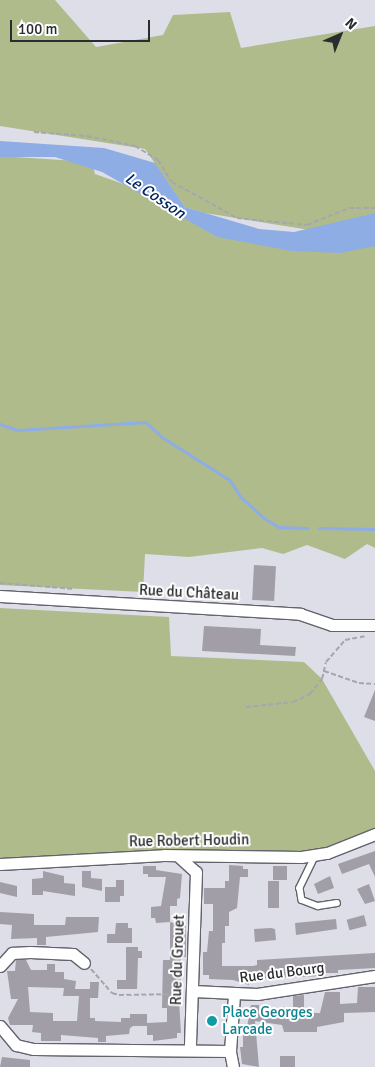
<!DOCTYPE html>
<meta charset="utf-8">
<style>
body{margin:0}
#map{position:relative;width:375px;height:1067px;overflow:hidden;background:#dddee8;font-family:Signika,sans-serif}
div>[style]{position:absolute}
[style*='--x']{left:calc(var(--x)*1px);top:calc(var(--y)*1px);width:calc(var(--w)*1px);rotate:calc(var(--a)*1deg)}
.green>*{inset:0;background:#b0bb8c}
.water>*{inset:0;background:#8eade4}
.stream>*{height:2.5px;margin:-1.25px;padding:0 1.25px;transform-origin:1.25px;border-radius:1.25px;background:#8eade4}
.building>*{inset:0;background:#a19ea7;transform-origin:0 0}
.path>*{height:2px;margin-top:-1px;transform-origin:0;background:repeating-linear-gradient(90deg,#a5a6ae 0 5px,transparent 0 7.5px)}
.roads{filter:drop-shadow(1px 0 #62636b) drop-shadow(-1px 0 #62636b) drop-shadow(0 1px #62636b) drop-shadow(0 -1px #62636b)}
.service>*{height:5.5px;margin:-2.75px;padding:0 2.75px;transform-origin:2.75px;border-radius:2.75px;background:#fff}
.minor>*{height:11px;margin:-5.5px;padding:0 5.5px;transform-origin:5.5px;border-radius:5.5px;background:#fff}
.dots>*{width:14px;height:14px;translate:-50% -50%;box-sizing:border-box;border:2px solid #fff;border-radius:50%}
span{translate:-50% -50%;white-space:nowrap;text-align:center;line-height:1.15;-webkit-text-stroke:4px #fff;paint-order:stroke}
.street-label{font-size:15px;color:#2b2c2f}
.culture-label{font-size:15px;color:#0d838f}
.left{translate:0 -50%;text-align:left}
.water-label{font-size:16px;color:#032563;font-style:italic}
.north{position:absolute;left:315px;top:10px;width:50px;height:50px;-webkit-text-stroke:4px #fff;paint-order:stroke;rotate:44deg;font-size:14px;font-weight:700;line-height:20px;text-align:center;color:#2b2c2f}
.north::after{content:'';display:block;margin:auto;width:18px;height:22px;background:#2b2c2f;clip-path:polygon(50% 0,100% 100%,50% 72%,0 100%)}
.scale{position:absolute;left:10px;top:20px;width:140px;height:22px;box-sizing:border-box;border:2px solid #2b2c2f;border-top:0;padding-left:6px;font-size:15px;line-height:18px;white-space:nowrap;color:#2b2c2f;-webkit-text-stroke:4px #fff;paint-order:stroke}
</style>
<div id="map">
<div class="green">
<div style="clip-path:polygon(0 0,55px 0,96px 47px,163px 35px,173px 15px,230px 12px,241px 48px,375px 26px,375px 222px,328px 233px,205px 213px,185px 207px,145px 149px,0 126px)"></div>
<div style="clip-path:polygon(0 156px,92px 162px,95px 174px,143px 191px,217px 237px,375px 240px,375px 548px,367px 544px,345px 559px,307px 545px,283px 554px,262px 548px,189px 557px,145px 554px,143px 592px,0 585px)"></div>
<div style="clip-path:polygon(0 608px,169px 617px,171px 656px,304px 662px,322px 679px,375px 771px,375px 831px,322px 856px,0 864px)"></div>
</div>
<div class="water">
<div style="clip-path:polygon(0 141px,104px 148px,155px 163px,185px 207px,259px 229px,294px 232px,375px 213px,375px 246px,340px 253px,292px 251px,217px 237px,102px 172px,55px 157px,0 157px)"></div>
</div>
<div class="stream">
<div style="--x:0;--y:424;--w:18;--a:19"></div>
<div style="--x:17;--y:430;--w:129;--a:-3.5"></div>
<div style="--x:146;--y:422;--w:22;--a:43"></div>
<div style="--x:162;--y:437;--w:80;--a:32.3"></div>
<div style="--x:230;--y:480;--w:20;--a:57"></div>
<div style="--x:241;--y:497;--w:31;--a:42"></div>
<div style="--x:264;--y:518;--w:17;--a:31"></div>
<div style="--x:279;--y:527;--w:28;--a:2"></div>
<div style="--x:319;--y:528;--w:56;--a:1"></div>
</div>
<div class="building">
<div style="left:254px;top:565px;width:22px;height:35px;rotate:3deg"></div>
<div style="clip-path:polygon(204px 626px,261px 629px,260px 645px,296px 647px,295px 656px,202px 651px)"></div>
<div style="clip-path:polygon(375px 690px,375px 721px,364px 717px)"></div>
<div style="clip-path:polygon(375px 851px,375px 877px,369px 864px,342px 874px,338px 864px)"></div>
<div style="clip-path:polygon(229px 865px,243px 866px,243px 869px,248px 869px,248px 877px,240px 877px,237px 908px,229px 912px,229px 926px,225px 926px,225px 943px,222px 943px,222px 966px,253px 966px,257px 965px,257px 960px,375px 953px,375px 968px,338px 970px,338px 973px,322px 973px,322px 976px,249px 979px,249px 985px,233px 980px,209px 979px,209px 975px,203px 975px,203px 952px,207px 952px,209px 931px,213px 931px,213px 904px,204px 904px,204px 888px,225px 888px,225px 881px,229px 881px)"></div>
<div style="clip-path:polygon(143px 866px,156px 866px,156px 870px,182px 874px,180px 898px,177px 899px,177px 906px,170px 906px,170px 922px,156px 923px,155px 918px,151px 918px,151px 907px,161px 906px,166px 877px,148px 877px,148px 874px,143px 874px)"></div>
<div style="left:287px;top:866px;width:14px;height:14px;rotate:90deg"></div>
<div style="clip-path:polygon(43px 871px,64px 876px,64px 883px,75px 884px,75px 896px,43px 891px,43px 895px,32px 895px,32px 879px,43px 878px)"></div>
<div style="clip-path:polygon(82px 871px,91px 871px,91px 878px,102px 879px,102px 891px,82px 887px)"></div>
<div style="clip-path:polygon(330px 876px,334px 888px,318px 894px,314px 884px)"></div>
<div style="clip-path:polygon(116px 880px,124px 880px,124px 896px,120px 896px,120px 902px,105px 902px,105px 887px,116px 887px)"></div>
<div style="left:268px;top:881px;width:11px;height:27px"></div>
<div style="clip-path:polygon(0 882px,17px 886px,17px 897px,0 893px)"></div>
<div style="clip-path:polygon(369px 884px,375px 901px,365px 904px,357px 889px)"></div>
<div style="clip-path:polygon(0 912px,34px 914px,34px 925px,65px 925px,66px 917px,99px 917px,98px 932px,46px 937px,46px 945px,37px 945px,37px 938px,11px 939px,12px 925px,0 924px)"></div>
<div style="left:364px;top:915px;width:11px;height:18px;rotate:75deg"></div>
<div style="clip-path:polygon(336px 919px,337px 929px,296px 935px,295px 923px)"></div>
<div style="clip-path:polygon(evenodd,170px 922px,186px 926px,186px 957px,181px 957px,181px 984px,178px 984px,181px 1033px,177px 1033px,177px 1038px,153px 1041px,153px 1035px,147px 1035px,147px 1026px,133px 1026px,130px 1028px,129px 1034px,106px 1036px,106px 1042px,98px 1042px,98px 1038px,61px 1035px,61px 1041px,41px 1041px,41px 1033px,32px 1032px,33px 1025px,10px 1025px,8px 1018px,18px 999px,11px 999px,7px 971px,15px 971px,16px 960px,26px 960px,31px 970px,47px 970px,47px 964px,55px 964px,55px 972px,64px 972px,64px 979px,76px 981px,75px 989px,90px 989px,90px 982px,99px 982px,98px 998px,90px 998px,90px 1018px,95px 1018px,95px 1021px,121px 1022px,121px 1018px,130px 1018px,130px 1014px,147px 1014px,147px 1023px,167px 1022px,167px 1008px,162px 1008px,163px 960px,170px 960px,170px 922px,28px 987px,64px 988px,63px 996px,79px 996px,77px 1021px,53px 1021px,53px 1013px,30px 1012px,28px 987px)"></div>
<div style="clip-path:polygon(116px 923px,128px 923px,128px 928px,132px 928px,132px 943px,107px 943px,107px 934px,115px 934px)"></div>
<div style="clip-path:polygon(271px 928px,275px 929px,276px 940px,255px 942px,254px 929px)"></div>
<div style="clip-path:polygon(126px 947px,138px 947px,138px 951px,142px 951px,142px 958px,138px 958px,137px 989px,117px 989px,117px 980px,126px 980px)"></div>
<div style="clip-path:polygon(358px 987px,375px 987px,375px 1012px,344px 1013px,344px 1022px,317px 1027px,317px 1032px,284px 1032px,282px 1025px,255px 1021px,259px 1067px,242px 1064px,240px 1047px,243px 1047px,243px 1027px,247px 1027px,251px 1005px,259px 1005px,259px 1009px,293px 1009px,293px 996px,304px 995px,304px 1013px,320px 1013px,325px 992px,340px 992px,340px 1004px,357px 1003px)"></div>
<div style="left:280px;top:1056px;width:15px;height:11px"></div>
<div style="clip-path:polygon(2px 1057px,30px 1060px,30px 1067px,0 1067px)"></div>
</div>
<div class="path">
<div style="--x:34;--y:132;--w:53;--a:4.3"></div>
<div style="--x:87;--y:136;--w:49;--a:11.8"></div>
<div style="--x:135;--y:146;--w:27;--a:31"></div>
<div style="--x:158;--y:160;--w:26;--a:58"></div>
<div style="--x:172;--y:182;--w:74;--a:29"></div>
<div style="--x:237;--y:218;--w:70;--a:5.7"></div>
<div style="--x:307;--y:225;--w:45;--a:-22"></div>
<div style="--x:349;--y:208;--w:26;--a:0"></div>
<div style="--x:0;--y:583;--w:75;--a:4.6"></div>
<div style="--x:324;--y:671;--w:37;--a:19"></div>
<div style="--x:359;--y:683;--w:16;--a:4"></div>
<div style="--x:246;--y:707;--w:47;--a:-6.1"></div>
<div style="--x:293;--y:702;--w:19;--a:-25"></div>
<div style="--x:310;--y:694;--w:19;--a:-51"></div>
<div style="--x:322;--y:679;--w:17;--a:-77"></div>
<div style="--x:326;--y:662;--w:29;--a:-49"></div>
<div style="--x:345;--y:640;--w:20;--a:-11"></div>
<div style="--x:91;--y:969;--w:32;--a:49"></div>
<div style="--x:112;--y:993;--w:7;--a:16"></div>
<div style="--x:119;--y:995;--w:63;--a:-0.9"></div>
</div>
<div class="roads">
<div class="service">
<div style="--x:316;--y:855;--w:37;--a:116"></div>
<div style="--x:300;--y:888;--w:12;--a:81"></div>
<div style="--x:302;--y:900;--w:17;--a:21"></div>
<div style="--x:318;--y:906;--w:19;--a:-9"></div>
</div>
<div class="minor">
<div style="--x:0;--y:596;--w:301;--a:3.4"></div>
<div style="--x:300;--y:614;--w:34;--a:19"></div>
<div style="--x:332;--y:625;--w:43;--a:0"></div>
<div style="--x:178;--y:856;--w:24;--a:42"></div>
<div style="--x:196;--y:872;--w:176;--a:92"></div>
<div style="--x:0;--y:864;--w:164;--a:-3.1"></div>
<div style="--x:164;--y:855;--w:137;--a:0.8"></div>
<div style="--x:301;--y:857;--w:26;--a:-9"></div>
<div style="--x:327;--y:853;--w:52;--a:-21.6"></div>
<div style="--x:0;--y:966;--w:18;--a:-47"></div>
<div style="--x:12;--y:953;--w:18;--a:-3"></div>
<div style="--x:30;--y:952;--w:43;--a:2.7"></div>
<div style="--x:73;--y:954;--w:14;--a:39"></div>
<div style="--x:193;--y:991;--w:64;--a:2.7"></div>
<div style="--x:257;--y:994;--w:119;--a:-8.7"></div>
<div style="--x:0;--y:1026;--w:25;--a:50"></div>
<div style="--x:16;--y:1045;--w:18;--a:13"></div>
<div style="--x:34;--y:1049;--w:196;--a:0.6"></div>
<div style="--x:233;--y:1067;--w:16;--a:-101"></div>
<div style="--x:230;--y:1051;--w:56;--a:-85.9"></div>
</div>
</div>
<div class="dots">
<div style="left:212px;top:1021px;background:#0f9aa8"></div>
</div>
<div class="street-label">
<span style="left:189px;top:593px;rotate:3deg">Rue du Château</span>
<span style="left:189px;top:841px;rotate:-1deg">Rue Robert Houdin</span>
<span style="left:178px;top:960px;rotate:-88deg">Rue du Grouet</span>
<span style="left:282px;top:973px;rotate:-7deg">Rue du Bourg</span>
</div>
<div class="culture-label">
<span class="left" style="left:222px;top:1021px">Place Georges<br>Larcade</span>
</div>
<div class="water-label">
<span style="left:155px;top:196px;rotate:34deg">Le Cosson</span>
</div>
<div class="north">N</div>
<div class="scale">100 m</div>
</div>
